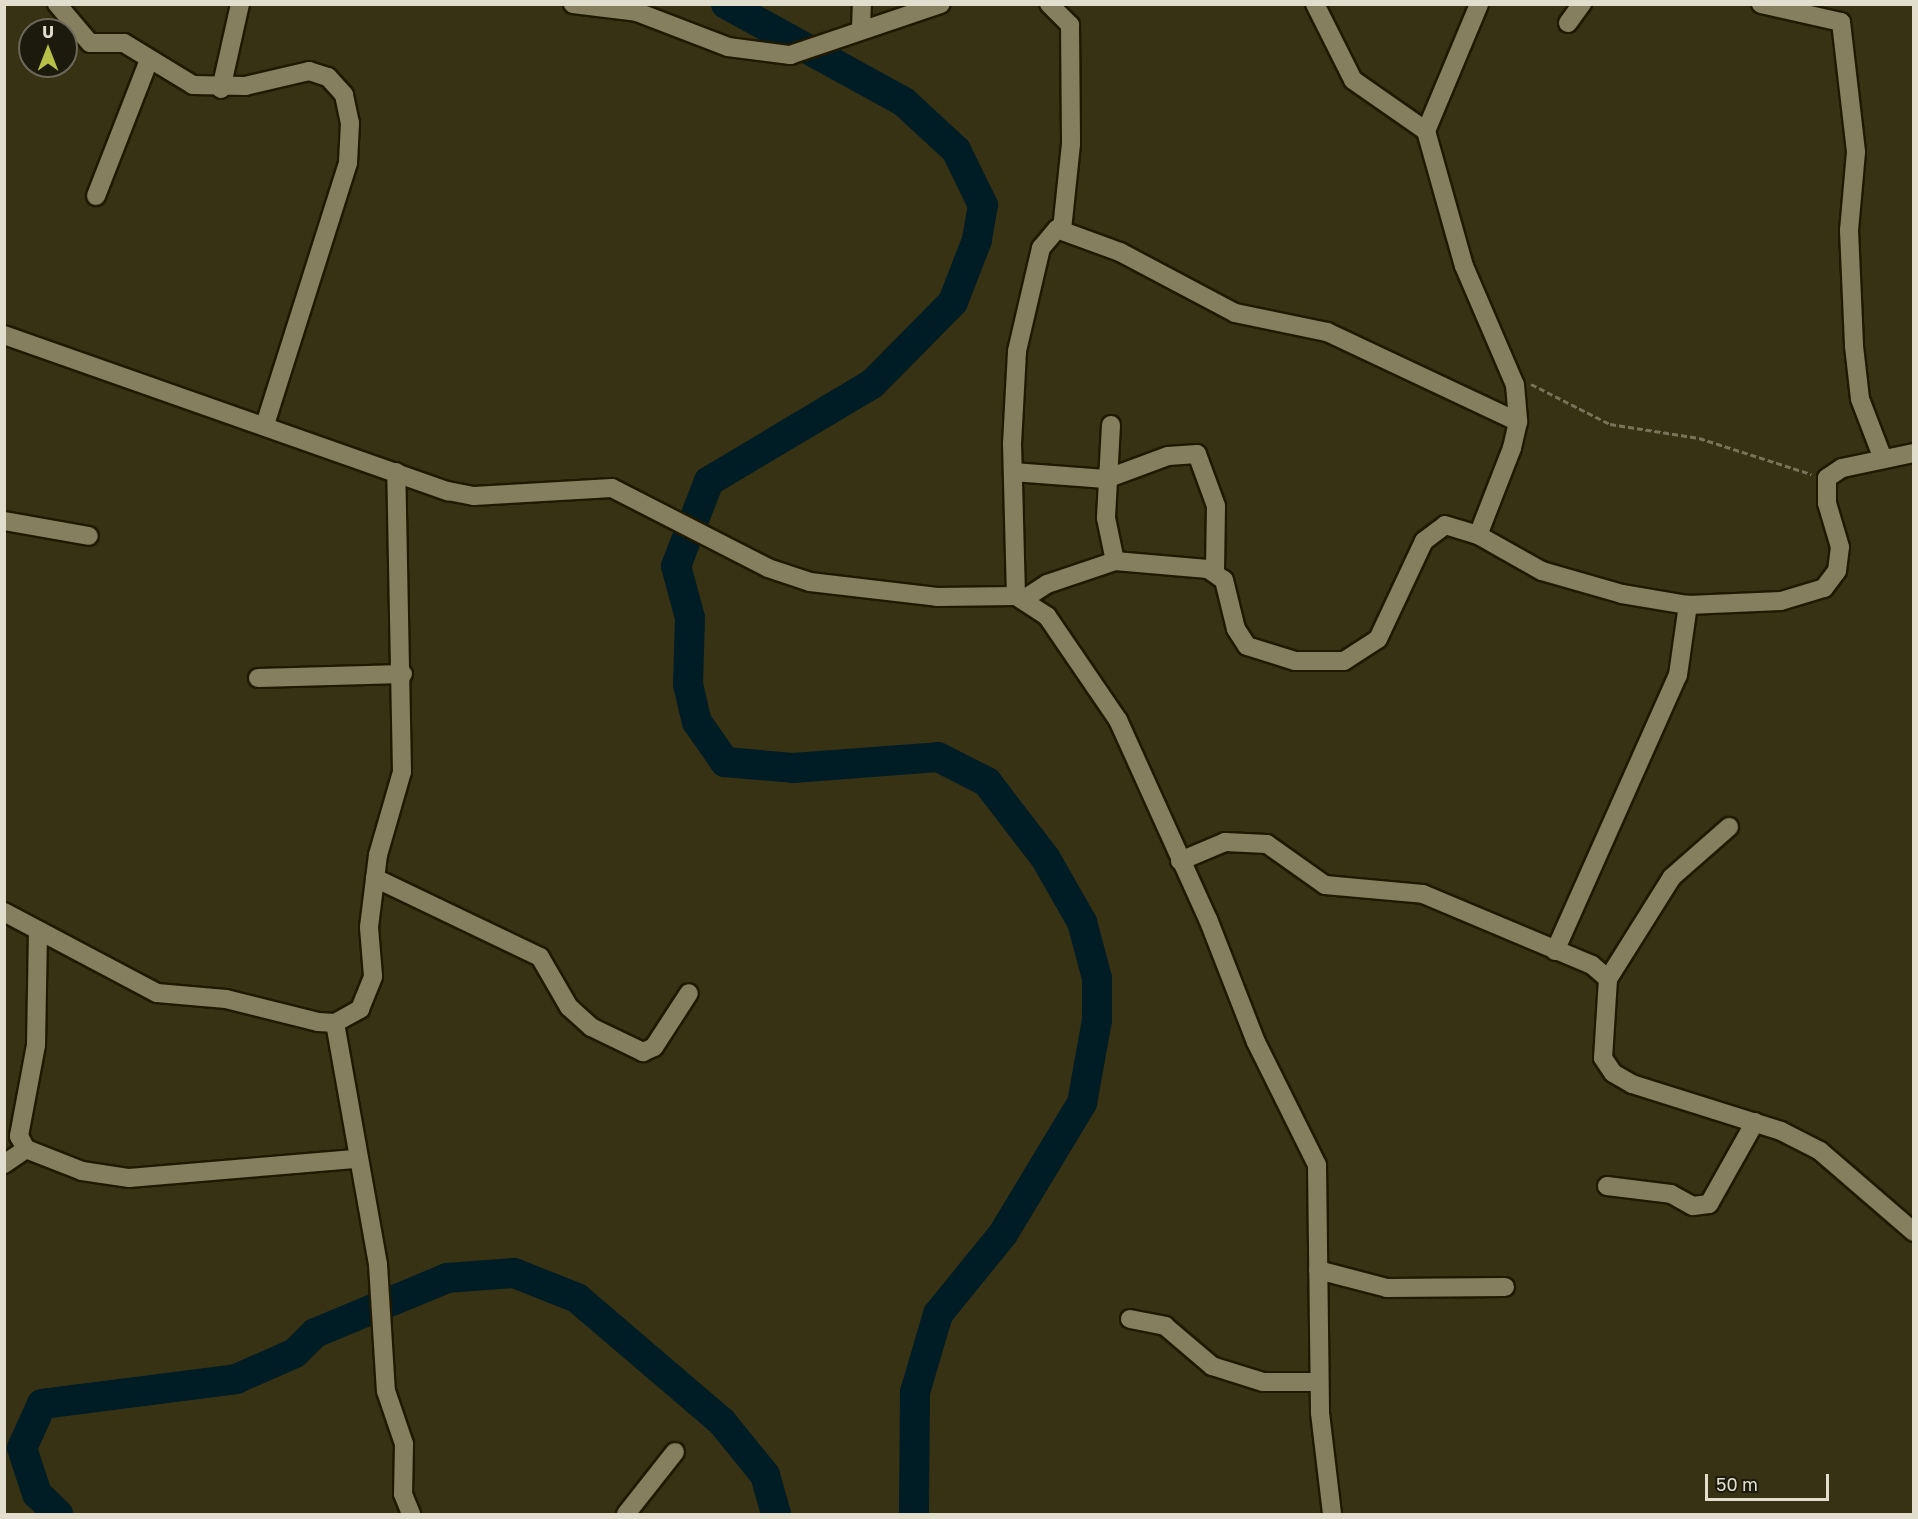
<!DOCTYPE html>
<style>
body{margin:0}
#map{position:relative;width:1918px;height:1519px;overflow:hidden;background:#383214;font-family:"Golos Text",sans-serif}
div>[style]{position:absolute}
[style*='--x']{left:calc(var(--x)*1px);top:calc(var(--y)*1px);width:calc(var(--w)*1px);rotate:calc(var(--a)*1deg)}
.river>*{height:30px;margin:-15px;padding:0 15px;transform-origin:15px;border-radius:15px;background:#001c25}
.path>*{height:3px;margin-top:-1.5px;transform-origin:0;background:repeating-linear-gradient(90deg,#78745a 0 6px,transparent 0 9px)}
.roads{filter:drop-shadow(2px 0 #1f1900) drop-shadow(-2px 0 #1f1900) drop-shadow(0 2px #1f1900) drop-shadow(0 -2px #1f1900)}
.minor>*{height:18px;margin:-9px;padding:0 9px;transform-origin:9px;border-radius:9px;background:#857f5f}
span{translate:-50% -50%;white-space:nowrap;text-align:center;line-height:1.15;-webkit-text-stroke:4.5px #1c1a0d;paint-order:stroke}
.frame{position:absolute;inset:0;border:6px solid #e1decd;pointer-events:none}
.north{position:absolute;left:18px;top:18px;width:60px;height:60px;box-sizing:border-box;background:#1c1a0d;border:2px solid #6b685a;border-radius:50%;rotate:0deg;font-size:16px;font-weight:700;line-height:24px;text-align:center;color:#e1decd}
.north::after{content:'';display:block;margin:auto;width:21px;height:27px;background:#b8c147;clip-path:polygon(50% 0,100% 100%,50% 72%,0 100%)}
.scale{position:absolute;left:1705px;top:1474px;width:124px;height:27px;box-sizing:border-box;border:3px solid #e1decd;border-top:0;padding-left:8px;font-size:18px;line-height:21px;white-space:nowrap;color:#e1decd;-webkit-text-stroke:4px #1c1a0d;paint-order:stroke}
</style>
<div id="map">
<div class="river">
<div style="--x:726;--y:4;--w:203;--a:28.8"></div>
<div style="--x:904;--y:102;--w:71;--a:42.7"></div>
<div style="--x:956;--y:150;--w:61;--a:63.9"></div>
<div style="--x:983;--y:205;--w:36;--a:100"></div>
<div style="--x:977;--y:240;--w:66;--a:111.2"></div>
<div style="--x:953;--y:302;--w:115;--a:134.6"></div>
<div style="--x:872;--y:384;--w:190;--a:149.2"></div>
<div style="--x:709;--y:481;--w:91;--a:111.2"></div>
<div style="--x:676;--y:566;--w:54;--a:74.9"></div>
<div style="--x:690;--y:618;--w:66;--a:91.7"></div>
<div style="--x:688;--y:684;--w:39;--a:77"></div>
<div style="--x:697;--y:722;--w:49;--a:55"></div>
<div style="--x:725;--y:762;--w:68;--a:5"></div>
<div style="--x:793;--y:768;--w:145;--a:-4.3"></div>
<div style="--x:938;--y:757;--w:55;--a:27"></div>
<div style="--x:987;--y:782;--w:97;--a:52.5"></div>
<div style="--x:1046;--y:859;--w:73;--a:60.3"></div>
<div style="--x:1082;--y:922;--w:58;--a:75"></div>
<div style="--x:1097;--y:978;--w:42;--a:90"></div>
<div style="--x:1097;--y:1020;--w:84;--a:100.2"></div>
<div style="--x:1082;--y:1103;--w:153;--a:121.1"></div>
<div style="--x:1003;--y:1234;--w:103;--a:129.1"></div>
<div style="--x:938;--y:1314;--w:81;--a:106.4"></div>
<div style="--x:915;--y:1392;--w:122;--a:90.5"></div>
<div style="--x:58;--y:1514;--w:29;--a:-136"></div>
<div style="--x:37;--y:1494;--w:48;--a:-108.1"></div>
<div style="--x:22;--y:1448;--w:48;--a:-65.6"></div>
<div style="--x:42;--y:1404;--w:196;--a:-7.3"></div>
<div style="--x:236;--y:1379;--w:64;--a:-23.8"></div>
<div style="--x:295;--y:1353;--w:28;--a:-45"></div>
<div style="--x:315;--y:1333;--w:143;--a:-22.6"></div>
<div style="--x:447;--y:1278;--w:67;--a:-4.3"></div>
<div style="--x:514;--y:1273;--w:68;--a:21.6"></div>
<div style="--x:577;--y:1298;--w:191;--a:40.5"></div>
<div style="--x:722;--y:1422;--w:68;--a:50.9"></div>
<div style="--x:765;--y:1475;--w:41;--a:74.2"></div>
</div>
<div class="path">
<div style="--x:1531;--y:384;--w:89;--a:26.9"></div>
<div style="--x:1610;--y:424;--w:90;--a:8.9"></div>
<div style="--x:1699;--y:438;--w:118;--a:17.8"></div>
</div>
<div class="roads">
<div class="minor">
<div style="--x:57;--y:4;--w:51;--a:49.8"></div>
<div style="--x:90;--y:43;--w:34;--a:0"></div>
<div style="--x:124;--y:43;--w:81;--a:31.3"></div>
<div style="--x:193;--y:85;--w:52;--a:1.1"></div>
<div style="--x:245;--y:86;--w:66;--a:-13.2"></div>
<div style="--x:309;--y:71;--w:20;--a:18"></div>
<div style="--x:328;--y:77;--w:24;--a:48"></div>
<div style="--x:344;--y:95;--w:29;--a:78"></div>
<div style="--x:350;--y:123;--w:40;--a:92.9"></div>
<div style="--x:348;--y:163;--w:275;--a:107.6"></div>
<div style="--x:573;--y:4;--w:64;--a:7.1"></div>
<div style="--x:637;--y:12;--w:97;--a:21"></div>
<div style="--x:728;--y:47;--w:63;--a:7.4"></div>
<div style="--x:790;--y:55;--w:159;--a:-18.7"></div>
<div style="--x:1049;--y:4;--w:30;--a:45"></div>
<div style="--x:1070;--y:25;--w:119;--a:89.5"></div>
<div style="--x:1071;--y:144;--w:86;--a:96"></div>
<div style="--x:1315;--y:4;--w:85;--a:63.4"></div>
<div style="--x:1353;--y:80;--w:89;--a:34.9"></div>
<div style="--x:1426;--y:131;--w:140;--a:74.3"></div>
<div style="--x:1464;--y:266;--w:129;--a:66.8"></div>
<div style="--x:1515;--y:385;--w:37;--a:85"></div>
<div style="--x:1518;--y:422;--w:27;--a:103"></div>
<div style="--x:1512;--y:448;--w:93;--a:111.3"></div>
<div style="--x:1761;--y:4;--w:82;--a:12.7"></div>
<div style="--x:1841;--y:22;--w:131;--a:83.4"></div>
<div style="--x:1856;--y:152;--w:78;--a:95.1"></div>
<div style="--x:1849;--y:230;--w:116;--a:87.5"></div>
<div style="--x:1854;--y:346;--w:53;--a:83.5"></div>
<div style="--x:1860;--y:399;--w:64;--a:69"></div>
<div style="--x:1568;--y:23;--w:24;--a:-54"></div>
<div style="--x:861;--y:29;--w:25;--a:-88"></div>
<div style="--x:221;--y:89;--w:87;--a:-77.4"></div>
<div style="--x:1426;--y:131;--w:138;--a:-67.3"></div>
<div style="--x:96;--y:196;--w:146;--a:-68.7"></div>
<div style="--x:4;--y:335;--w:471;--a:19.4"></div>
<div style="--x:448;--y:491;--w:26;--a:11"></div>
<div style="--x:474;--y:496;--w:138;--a:-3.3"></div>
<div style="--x:612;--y:488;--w:175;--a:27.1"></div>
<div style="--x:768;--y:568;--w:44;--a:18.4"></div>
<div style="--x:810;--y:582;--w:128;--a:6.7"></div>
<div style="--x:937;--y:597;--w:79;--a:-0.7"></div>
<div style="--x:1016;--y:596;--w:37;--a:33"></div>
<div style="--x:1047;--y:616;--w:126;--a:55.7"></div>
<div style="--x:1118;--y:720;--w:218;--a:65.7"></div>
<div style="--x:1208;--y:919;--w:132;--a:68.7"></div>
<div style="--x:1256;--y:1042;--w:137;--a:63.6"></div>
<div style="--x:1317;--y:1165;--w:248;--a:89.3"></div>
<div style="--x:1320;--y:1413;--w:102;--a:83.2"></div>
<div style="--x:1111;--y:425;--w:93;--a:93.1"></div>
<div style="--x:1106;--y:518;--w:44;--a:78.2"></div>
<div style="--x:1013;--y:472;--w:93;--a:4.3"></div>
<div style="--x:1106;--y:479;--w:66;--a:-20.4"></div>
<div style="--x:1168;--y:456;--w:29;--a:-4"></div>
<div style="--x:1197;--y:454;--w:55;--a:69.9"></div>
<div style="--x:1216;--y:506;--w:67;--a:90.9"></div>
<div style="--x:4;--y:521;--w:86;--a:10"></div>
<div style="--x:1016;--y:596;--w:152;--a:-91.5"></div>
<div style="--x:1012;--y:444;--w:93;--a:-86.9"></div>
<div style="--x:1017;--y:351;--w:106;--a:-76.9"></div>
<div style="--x:1041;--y:248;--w:25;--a:-50"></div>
<div style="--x:1057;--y:229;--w:67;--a:20.1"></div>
<div style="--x:1120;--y:252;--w:130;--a:27.9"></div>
<div style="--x:1235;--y:313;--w:94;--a:11.7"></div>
<div style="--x:1327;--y:332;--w:211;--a:25.2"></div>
<div style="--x:1024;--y:599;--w:27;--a:-33"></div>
<div style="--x:1047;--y:584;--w:72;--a:-18.7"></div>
<div style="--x:1115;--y:561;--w:93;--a:4.9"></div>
<div style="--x:1208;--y:569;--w:19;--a:35"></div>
<div style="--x:1224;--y:580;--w:50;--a:76.2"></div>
<div style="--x:1236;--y:629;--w:20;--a:57"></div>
<div style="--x:1247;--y:646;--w:50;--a:17.4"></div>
<div style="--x:1295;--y:661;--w:49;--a:0"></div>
<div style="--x:1344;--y:661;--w:40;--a:-32.9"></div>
<div style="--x:1378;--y:639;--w:108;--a:-64.9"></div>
<div style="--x:1424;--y:541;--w:26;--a:-37"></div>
<div style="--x:1445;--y:525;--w:34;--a:17"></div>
<div style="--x:1478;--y:535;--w:73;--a:29.4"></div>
<div style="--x:1542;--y:571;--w:83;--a:16"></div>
<div style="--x:1622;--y:594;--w:67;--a:9.5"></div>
<div style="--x:1688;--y:605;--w:93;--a:-2.5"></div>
<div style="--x:1781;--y:601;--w:45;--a:-16.8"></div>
<div style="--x:1824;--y:588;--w:21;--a:-53"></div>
<div style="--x:1837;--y:571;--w:24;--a:-83"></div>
<div style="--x:1840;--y:547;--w:46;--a:-106.5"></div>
<div style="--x:1827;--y:503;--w:25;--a:-90"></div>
<div style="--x:1827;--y:478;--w:18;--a:-34"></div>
<div style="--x:1842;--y:468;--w:74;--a:-11.8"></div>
<div style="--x:258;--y:678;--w:145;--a:-1.6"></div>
<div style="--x:1180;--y:861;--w:49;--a:-22.9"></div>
<div style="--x:1225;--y:842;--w:42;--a:2.7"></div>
<div style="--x:1267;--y:844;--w:71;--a:35.3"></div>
<div style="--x:1325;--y:885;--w:98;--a:5.2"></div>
<div style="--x:1423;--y:894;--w:183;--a:22.8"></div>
<div style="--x:1592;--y:965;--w:21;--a:41"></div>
<div style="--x:1608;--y:979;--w:79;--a:93.6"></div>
<div style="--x:1603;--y:1058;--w:18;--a:56"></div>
<div style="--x:1613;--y:1073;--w:22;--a:30"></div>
<div style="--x:1632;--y:1084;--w:156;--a:17.5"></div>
<div style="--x:1781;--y:1131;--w:44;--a:27.1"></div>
<div style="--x:1820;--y:1151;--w:124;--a:40.8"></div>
<div style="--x:375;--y:878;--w:183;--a:25.6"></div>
<div style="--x:540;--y:957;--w:58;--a:59.9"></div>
<div style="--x:569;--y:1007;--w:30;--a:42"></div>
<div style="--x:591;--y:1027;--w:58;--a:25.7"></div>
<div style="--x:643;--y:1052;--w:12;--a:-24"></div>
<div style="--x:654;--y:1047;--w:64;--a:-57.1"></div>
<div style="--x:4;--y:912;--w:173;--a:27.9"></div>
<div style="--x:157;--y:993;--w:69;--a:5"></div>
<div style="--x:226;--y:999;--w:95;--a:14"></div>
<div style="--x:318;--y:1022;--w:17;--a:3"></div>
<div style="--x:335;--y:1023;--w:29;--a:-29"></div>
<div style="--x:360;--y:1009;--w:35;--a:-68"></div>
<div style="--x:373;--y:976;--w:49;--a:-94.7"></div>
<div style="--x:369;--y:927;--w:73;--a:-82.9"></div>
<div style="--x:378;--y:855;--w:86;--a:-73.9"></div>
<div style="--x:402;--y:772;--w:300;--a:-91.1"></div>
<div style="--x:38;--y:931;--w:114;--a:91"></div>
<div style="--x:36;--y:1045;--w:93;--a:100.6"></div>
<div style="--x:19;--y:1136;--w:15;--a:62"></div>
<div style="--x:26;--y:1149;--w:60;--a:21.4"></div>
<div style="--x:82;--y:1171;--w:48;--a:8.5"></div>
<div style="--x:129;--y:1178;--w:229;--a:-4.8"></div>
<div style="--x:1555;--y:951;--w:302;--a:-66"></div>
<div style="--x:1678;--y:675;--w:71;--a:-81.9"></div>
<div style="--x:1608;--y:979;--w:120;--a:-57.9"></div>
<div style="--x:1672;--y:877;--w:76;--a:-41.3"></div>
<div style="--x:335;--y:1023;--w:246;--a:79.9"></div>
<div style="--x:378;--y:1265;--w:126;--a:86.4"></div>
<div style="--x:386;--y:1391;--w:56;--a:71.2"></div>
<div style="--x:404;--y:1444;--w:50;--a:91.1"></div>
<div style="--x:403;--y:1494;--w:22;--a:68"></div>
<div style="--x:4;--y:1164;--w:27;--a:-34"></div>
<div style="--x:1607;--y:1186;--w:64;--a:7.1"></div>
<div style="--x:1671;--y:1194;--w:25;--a:29"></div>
<div style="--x:1693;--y:1206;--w:16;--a:-7"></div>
<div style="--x:1709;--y:1204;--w:94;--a:-60.7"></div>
<div style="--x:1318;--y:1270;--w:71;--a:14.6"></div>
<div style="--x:1387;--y:1288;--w:118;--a:-0.5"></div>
<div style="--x:1130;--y:1319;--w:36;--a:11"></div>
<div style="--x:1165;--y:1326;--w:62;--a:40.4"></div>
<div style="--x:1212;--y:1366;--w:53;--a:17.4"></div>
<div style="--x:1263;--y:1382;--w:56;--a:0"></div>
<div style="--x:626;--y:1514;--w:79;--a:-51.7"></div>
</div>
</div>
<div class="frame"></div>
<div class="north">U</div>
<div class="scale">50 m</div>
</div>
